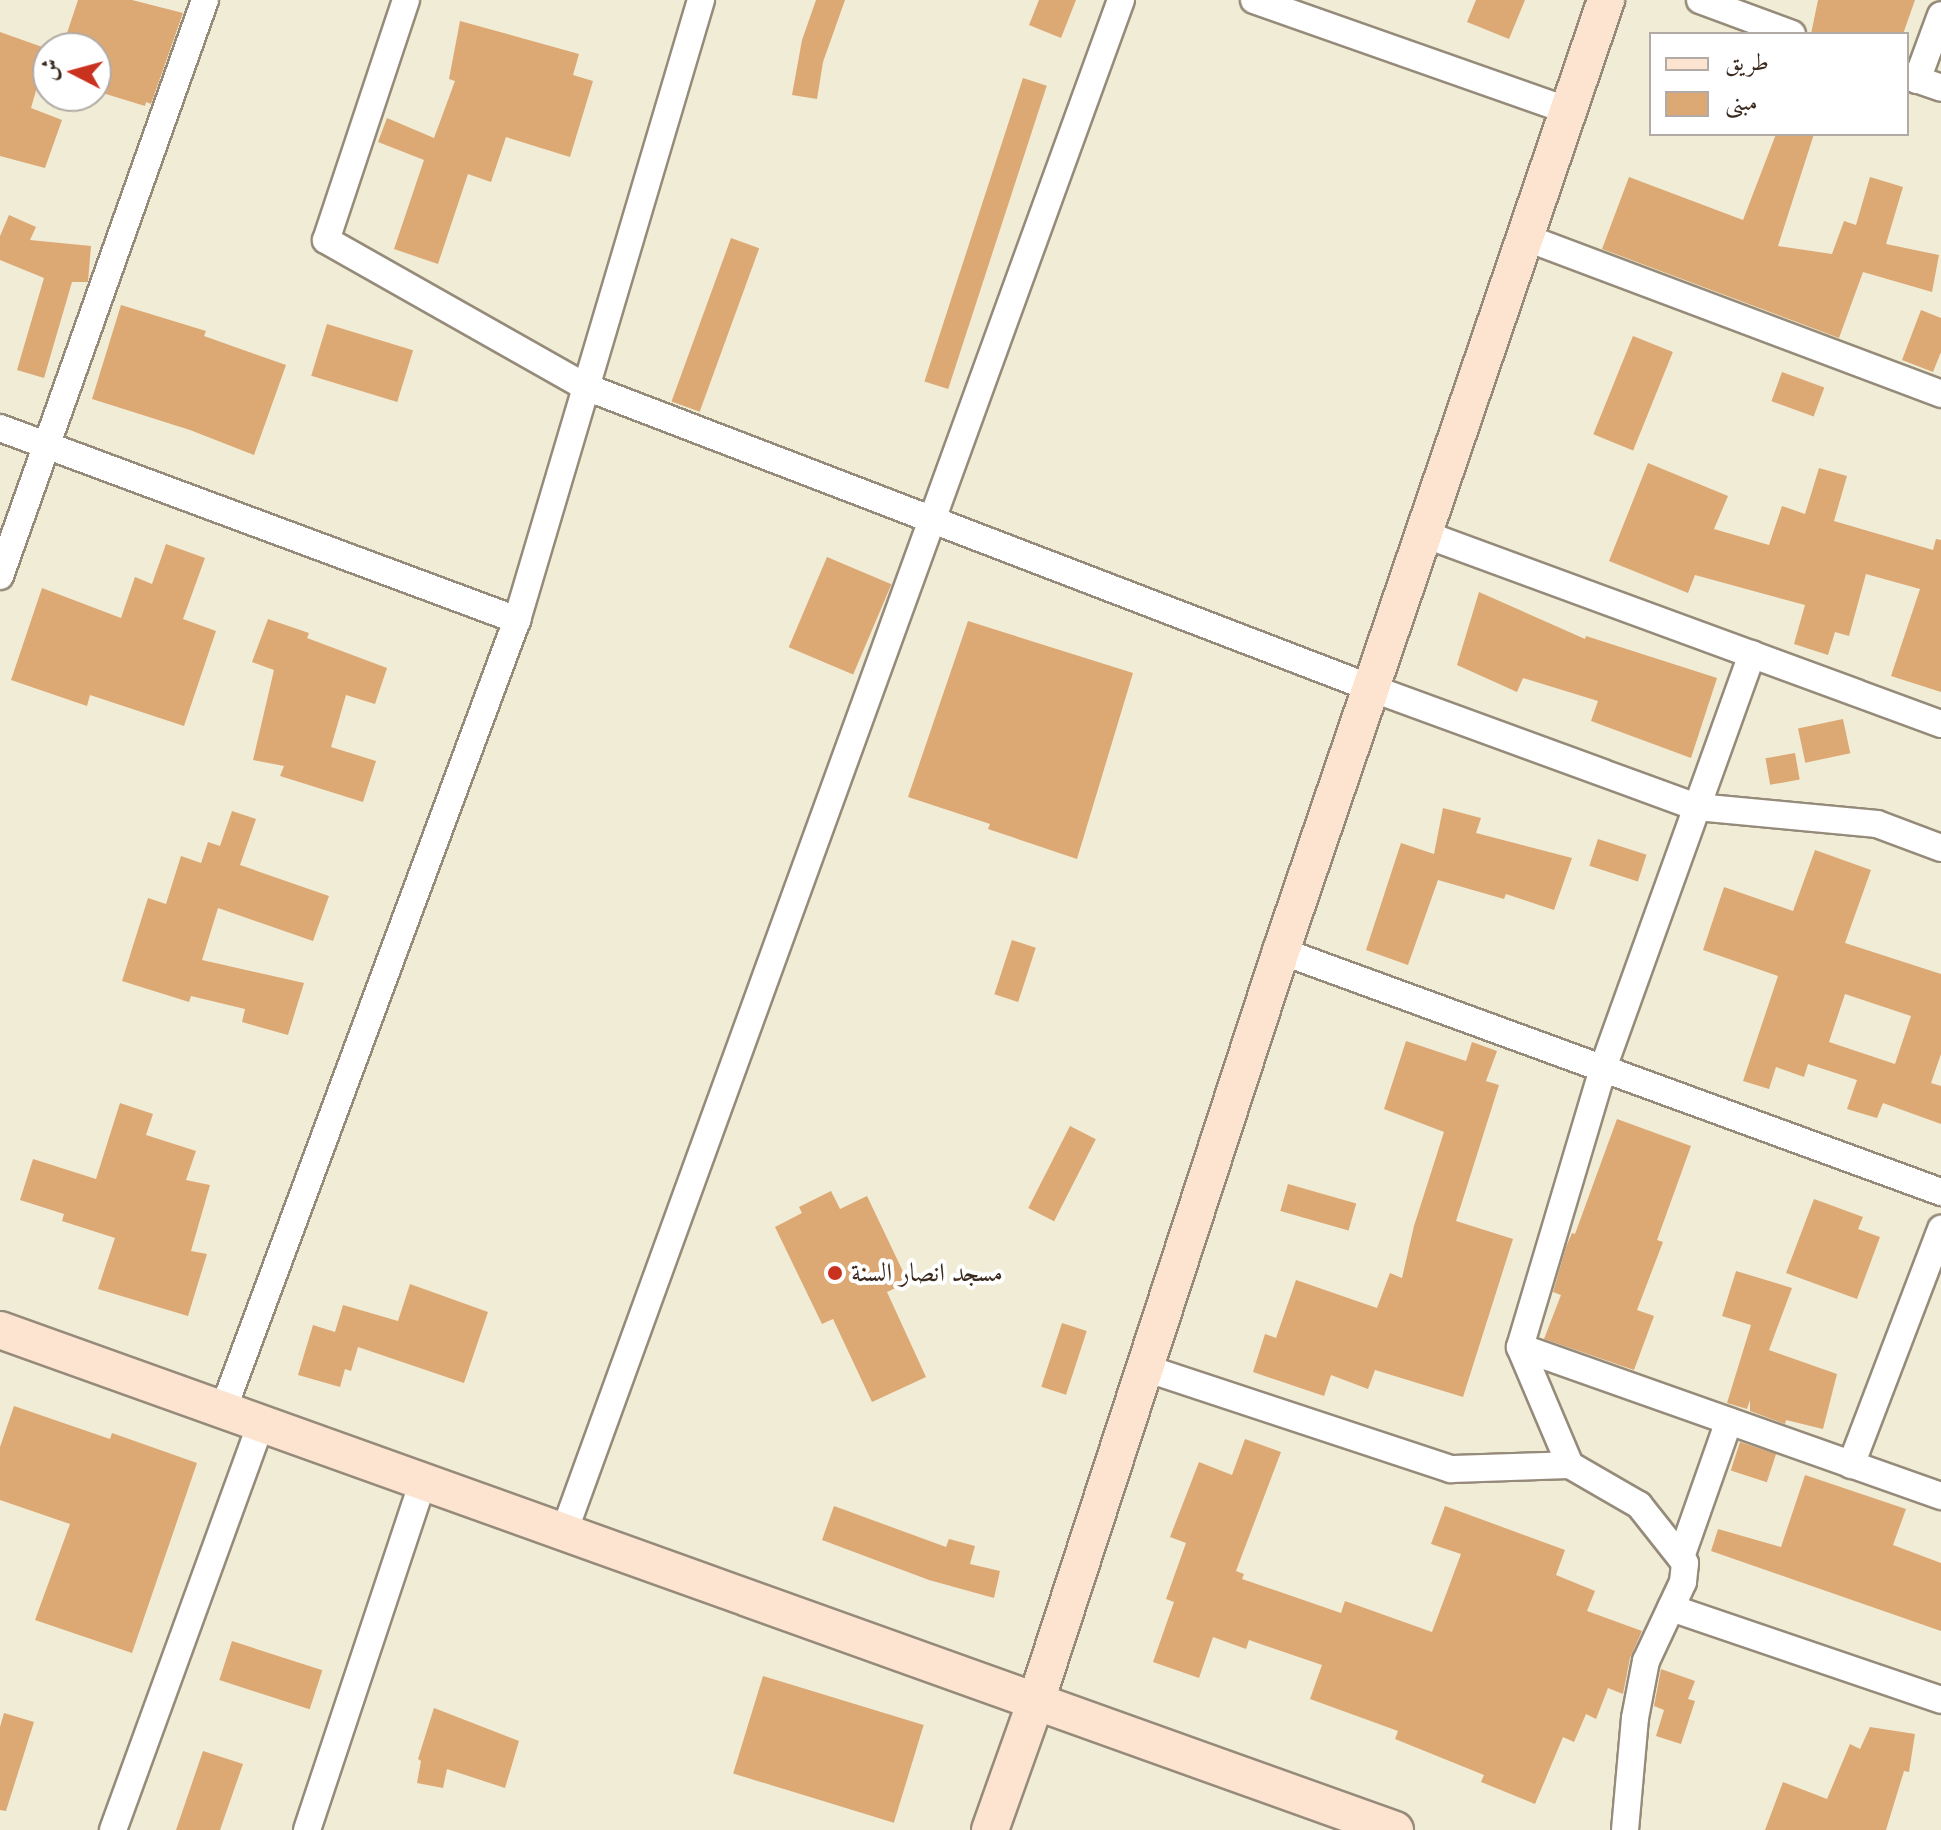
<!DOCTYPE html>
<meta charset="utf-8">
<style>
body{margin:0}
#map{position:relative;width:1941px;height:1830px;overflow:hidden;background:#f1ecd5;font-family:Cardo,Amiri,serif}
div>[style]{position:absolute}
[style*='--x']{left:calc(var(--x)*1px);top:calc(var(--y)*1px);width:calc(var(--w)*1px);rotate:calc(var(--a)*1deg)}
.building>*{inset:0;background:#dca975;transform-origin:0 0}
.roads{filter:drop-shadow(2px 0 #968b7a) drop-shadow(-2px 0 #968b7a) drop-shadow(0 2px #968b7a) drop-shadow(0 -2px #968b7a)}
.street>*{height:26px;margin:-13px;padding:0 13px;transform-origin:13px;border-radius:13px;background:#fff}
.secondary>*{height:36px;margin:-18px;padding:0 18px;transform-origin:18px;border-radius:18px;background:#fde4d0}
.dots>*{width:22px;height:22px;translate:-50% -50%;box-sizing:border-box;border:4px solid #fff;border-radius:50%}
span{translate:-50% -50%;white-space:nowrap;text-align:center;line-height:1.15;-webkit-text-stroke:8px #fff;paint-order:stroke}
.poi-label{font-size:26px;color:#3b2a1e}
.left{translate:0 -50%;text-align:left}
.legend{position:absolute;left:1649px;top:32px;width:260px;height:104px;box-sizing:border-box;background:#fff;border:2px solid #b1aaa5;margin:0;padding:10px 14px;list-style:none;font-size:24px;color:#3b2a1e}
.legend li{display:flex;align-items:center;gap:16px;height:40px}
.legend b{width:40px;border:2px solid #b1aaa5}
.north{position:absolute;left:32px;top:32px;width:80px;height:80px;box-sizing:border-box;background:#fff;border:2px solid #b1aaa5;border-radius:50%;rotate:276deg;font-size:22px;font-weight:700;line-height:32px;text-align:center;color:#3b2a1e}
.north::after{content:'';display:block;margin:auto;width:28px;height:36px;background:#c8321e;clip-path:polygon(50% 0,100% 100%,50% 72%,0 100%)}
</style>
<div id="map">
<div class="building">
<div style="clip-path:polygon(78px 0,132px 0,183px 13px,151px 104px,146px 102px,145px 106px,96px 91px,96px 48px,62px 48px)"></div>
<div style="clip-path:polygon(816px 0,845px 0,823px 62px,817px 99px,792px 95px,802px 40px)"></div>
<div style="clip-path:polygon(1039px 0,1076px 0,1061px 38px,1029px 25px)"></div>
<div style="clip-path:polygon(1476px 0,1525px 0,1509px 39px,1467px 22px)"></div>
<div style="clip-path:polygon(1818px 0,1915px 0,1903px 34px,1811px 34px)"></div>
<div style="clip-path:polygon(460px 21px,579px 54px,573px 75px,593px 81px,570px 157px,506px 137px,491px 182px,468px 174px,438px 264px,394px 249px,424px 160px,378px 142px,387px 118px,434px 138px,455px 81px,449px 79px)"></div>
<div style="clip-path:polygon(0 32px,48px 49px,31px 108px,62px 120px,45px 168px,0 156px)"></div>
<div style="left:1023px;top:78px;width:25px;height:319px;rotate:18deg"></div>
<div style="clip-path:polygon(1776px 134px,1814px 134px,1778px 246px,1832px 254px,1844px 221px,1856px 225px,1870px 177px,1903px 187px,1886px 244px,1939px 255px,1932px 292px,1863px 272px,1839px 338px,1602px 249px,1629px 177px,1743px 220px)"></div>
<div style="clip-path:polygon(9px 215px,36px 227px,30px 240px,91px 246px,88px 282px,72px 282px,44px 378px,17px 370px,44px 278px,0 260px,0 236px)"></div>
<div style="left:731px;top:238px;width:30px;height:174px;rotate:20deg"></div>
<div style="clip-path:polygon(121px 305px,206px 331px,204px 336px,286px 365px,254px 455px,190px 430px,92px 399px)"></div>
<div style="clip-path:polygon(1921px 310px,1941px 318px,1941px 352px,1933px 372px,1902px 360px)"></div>
<div style="left:327px;top:324px;width:90px;height:54px;rotate:17deg"></div>
<div style="left:1633px;top:336px;width:43px;height:106px;rotate:22deg"></div>
<div style="left:1782px;top:372px;width:45px;height:31px;rotate:20deg"></div>
<div style="clip-path:polygon(1648px 463px,1728px 496px,1714px 529px,1769px 545px,1782px 506px,1805px 514px,1819px 468px,1847px 476px,1834px 521px,1933px 550px,1936px 539px,1941px 540px,1941px 692px,1891px 676px,1920px 589px,1866px 574px,1849px 636px,1835px 632px,1828px 655px,1794px 644px,1805px 605px,1695px 575px,1688px 593px,1609px 561px)"></div>
<div style="clip-path:polygon(166px 544px,205px 558px,183px 619px,216px 631px,184px 726px,90px 695px,87px 706px,11px 680px,42px 588px,121px 618px,135px 577px,152px 584px)"></div>
<div style="left:827px;top:557px;width:70px;height:98px;rotate:23deg"></div>
<div style="clip-path:polygon(1479px 592px,1585px 639px,1586px 636px,1717px 678px,1691px 758px,1591px 721px,1598px 701px,1523px 678px,1517px 692px,1457px 665px)"></div>
<div style="clip-path:polygon(268px 619px,309px 633px,307px 638px,387px 668px,375px 704px,346px 695px,331px 747px,376px 761px,363px 802px,280px 776px,284px 766px,253px 760px,274px 670px,252px 662px)"></div>
<div style="clip-path:polygon(968px 621px,1133px 673px,1077px 859px,988px 829px,990px 824px,908px 797px)"></div>
<div style="left:1843px;top:719px;width:35px;height:46px;rotate:78deg"></div>
<div style="left:1795px;top:753px;width:27px;height:30px;rotate:80deg"></div>
<div style="clip-path:polygon(1443px 808px,1481px 818px,1476px 833px,1572px 858px,1554px 910px,1506px 894px,1504px 899px,1438px 880px,1408px 965px,1366px 950px,1401px 843px,1434px 854px)"></div>
<div style="clip-path:polygon(232px 811px,256px 819px,240px 865px,329px 896px,313px 941px,218px 908px,202px 960px,304px 983px,288px 1035px,242px 1022px,245px 1009px,191px 996px,189px 1002px,122px 981px,148px 898px,166px 904px,181px 856px,201px 863px,208px 842px,220px 846px)"></div>
<div style="left:1598px;top:839px;width:51px;height:28px;rotate:18deg"></div>
<div style="clip-path:polygon(evenodd,1815px 850px,1871px 870px,1845px 943px,1941px 974px,1941px 1054px,1931px 1083px,1941px 1086px,1941px 1124px,1883px 1103px,1877px 1118px,1847px 1109px,1857px 1080px,1808px 1064px,1804px 1077px,1776px 1067px,1769px 1089px,1743px 1081px,1778px 976px,1703px 950px,1724px 887px,1793px 911px,1815px 850px,1845px 994px,1911px 1016px,1895px 1064px,1829px 1042px,1845px 994px)"></div>
<div style="left:1012px;top:940px;width:25px;height:57px;rotate:18deg"></div>
<div style="clip-path:polygon(1406px 1041px,1466px 1061px,1472px 1042px,1497px 1051px,1486px 1081px,1499px 1085px,1456px 1221px,1513px 1239px,1463px 1397px,1375px 1370px,1368px 1389px,1331px 1375px,1324px 1396px,1253px 1372px,1265px 1334px,1276px 1338px,1296px 1280px,1377px 1308px,1390px 1273px,1402px 1278px,1414px 1226px,1444px 1132px,1384px 1109px)"></div>
<div style="clip-path:polygon(120px 1103px,153px 1114px,146px 1135px,196px 1151px,186px 1180px,210px 1185px,191px 1251px,207px 1254px,188px 1316px,98px 1289px,115px 1238px,62px 1221px,64px 1214px,20px 1200px,33px 1159px,96px 1179px)"></div>
<div style="clip-path:polygon(1617px 1119px,1691px 1146px,1657px 1240px,1663px 1242px,1637px 1310px,1654px 1316px,1634px 1370px,1544px 1339px,1561px 1295px,1553px 1292px,1566px 1247px,1572px 1233px,1575px 1234px)"></div>
<div style="left:1070px;top:1126px;width:29px;height:92px;rotate:27deg"></div>
<div style="left:1288px;top:1184px;width:71px;height:28px;rotate:16deg"></div>
<div style="clip-path:polygon(831px 1191px,840px 1209px,867px 1196px,908px 1282px,887px 1292px,926px 1377px,872px 1402px,833px 1319px,822px 1324px,775px 1227px,802px 1213px,799px 1207px)"></div>
<div style="clip-path:polygon(1814px 1199px,1863px 1217px,1858px 1229px,1880px 1237px,1857px 1299px,1786px 1273px)"></div>
<div style="clip-path:polygon(1736px 1271px,1792px 1288px,1769px 1350px,1837px 1374px,1823px 1429px,1786px 1420px,1785px 1424px,1750px 1411px,1750px 1400px,1747px 1409px,1727px 1403px,1751px 1325px,1722px 1316px)"></div>
<div style="clip-path:polygon(410px 1284px,488px 1312px,464px 1383px,358px 1347px,351px 1371px,345px 1369px,340px 1387px,298px 1375px,313px 1325px,335px 1332px,343px 1305px,398px 1321px)"></div>
<div style="left:1062px;top:1323px;width:26px;height:67px;rotate:18deg"></div>
<div style="clip-path:polygon(14px 1406px,110px 1439px,112px 1433px,197px 1463px,132px 1653px,35px 1620px,70px 1524px,0 1500px,0 1447px)"></div>
<div style="clip-path:polygon(1245px 1439px,1281px 1452px,1236px 1571px,1244px 1574px,1242px 1579px,1341px 1613px,1345px 1601px,1432px 1632px,1461px 1554px,1431px 1544px,1445px 1506px,1565px 1550px,1556px 1575px,1595px 1591px,1587px 1611px,1642px 1631px,1630px 1658px,1623px 1694px,1608px 1688px,1596px 1719px,1586px 1714px,1574px 1742px,1563px 1737px,1535px 1804px,1481px 1782px,1484px 1775px,1395px 1739px,1398px 1731px,1310px 1699px,1322px 1665px,1249px 1640px,1246px 1649px,1213px 1637px,1199px 1678px,1153px 1662px,1174px 1602px,1166px 1599px,1186px 1543px,1170px 1537px,1199px 1462px,1232px 1475px)"></div>
<div style="left:1740px;top:1442px;width:38px;height:30px;rotate:18deg"></div>
<div style="clip-path:polygon(1805px 1475px,1906px 1509px,1893px 1545px,1941px 1563px,1941px 1631px,1711px 1551px,1718px 1529px,1781px 1547px)"></div>
<div style="clip-path:polygon(834px 1506px,946px 1547px,949px 1539px,975px 1546px,970px 1564px,1000px 1571px,994px 1598px,929px 1580px,822px 1540px)"></div>
<div style="left:232px;top:1641px;width:95px;height:41px;rotate:18deg"></div>
<div style="clip-path:polygon(1661px 1669px,1695px 1681px,1688px 1699px,1695px 1701px,1681px 1744px,1656px 1736px,1664px 1710px,1654px 1706px)"></div>
<div style="left:763px;top:1676px;width:168px;height:102px;rotate:17deg"></div>
<div style="clip-path:polygon(434px 1708px,519px 1741px,505px 1788px,447px 1769px,443px 1788px,417px 1783px,421px 1761px,418px 1759px)"></div>
<div style="clip-path:polygon(4px 1713px,34px 1722px,6px 1811px,0 1810px,0 1727px)"></div>
<div style="clip-path:polygon(1870px 1727px,1915px 1734px,1909px 1772px,1904px 1771px,1886px 1830px,1765px 1830px,1783px 1782px,1827px 1799px,1850px 1744px,1860px 1749px)"></div>
<div style="clip-path:polygon(203px 1751px,243px 1764px,220px 1830px,176px 1830px)"></div>
</div>
<div class="roads">
<div class="street">
<div style="--x:406;--y:0;--w:253;--a:108.4"></div>
<div style="--x:326;--y:240;--w:299;--a:29.5"></div>
<div style="--x:586;--y:387;--w:841;--a:20.98"></div>
<div style="--x:1371;--y:688;--w:347;--a:20.1"></div>
<div style="--x:1697;--y:807;--w:181;--a:5.4"></div>
<div style="--x:1877;--y:824;--w:68;--a:20.6"></div>
<div style="--x:1254;--y:0;--w:334;--a:19.4"></div>
<div style="--x:1700;--y:0;--w:98;--a:20.3"></div>
<div style="--x:1907;--y:76;--w:36;--a:19"></div>
<div style="--x:1917;--y:80;--w:69;--a:-69.7"></div>
<div style="--x:1524;--y:237;--w:446;--a:20.6"></div>
<div style="--x:0;--y:428;--w:552;--a:20.37"></div>
<div style="--x:1424;--y:534;--w:551;--a:20.18"></div>
<div style="--x:0;--y:576;--w:611;--a:-70.41"></div>
<div style="--x:1281;--y:951;--w:703;--a:20.06"></div>
<div style="--x:1520;--y:1347;--w:447;--a:19.5"></div>
<div style="--x:1145;--y:1368;--w:322;--a:18.3"></div>
<div style="--x:1451;--y:1469;--w:119;--a:-1.9"></div>
<div style="--x:223;--y:1410;--w:843;--a:-69.59"></div>
<div style="--x:517;--y:620;--w:647;--a:-73.47"></div>
<div style="--x:1851;--y:1465;--w:253;--a:-69.1"></div>
<div style="--x:564;--y:1532;--w:1630;--a:-70.02"></div>
<div style="--x:1681;--y:1557;--w:144;--a:-70.6"></div>
<div style="--x:1671;--y:1608;--w:285;--a:18.8"></div>
<div style="--x:113;--y:1830;--w:432;--a:-70"></div>
<div style="--x:307;--y:1830;--w:368;--a:-71.6"></div>
<div style="--x:1625;--y:1830;--w:112;--a:-84.9"></div>
<div style="--x:1635;--y:1718;--w:58;--a:-79.1"></div>
<div style="--x:1646;--y:1661;--w:87;--a:-64.9"></div>
<div style="--x:1683;--y:1582;--w:19;--a:-84"></div>
<div style="--x:1685;--y:1563;--w:74;--a:-128.4"></div>
<div style="--x:1639;--y:1505;--w:80;--a:-149.9"></div>
<div style="--x:1570;--y:1465;--w:128;--a:-113"></div>
<div style="--x:1520;--y:1347;--w:291;--a:-73.4"></div>
<div style="--x:1603;--y:1068;--w:440;--a:-70.2"></div>
</div>
<div class="secondary">
<div style="--x:0;--y:1330;--w:1482;--a:19.72"></div>
<div style="--x:990;--y:1830;--w:137;--a:-70.4"></div>
<div style="--x:1036;--y:1701;--w:789;--a:-71.91"></div>
<div style="--x:1281;--y:951;--w:1005;--a:-71.13"></div>
</div>
</div>
<div class="dots">
<div style="left:835px;top:1273px;background:#c8321e"></div>
</div>
<div class="poi-label">
<span class="left" style="left:851px;top:1273px">مسجد انصار السنة</span>
</div>
<ul class="legend">
<li><b style="height:10px;background:#fde4d0"></b>طريق</li>
<li><b style="height:22px;background:#dca975"></b>مبنى</li>
</ul>
<div class="north">ش</div>
</div>
